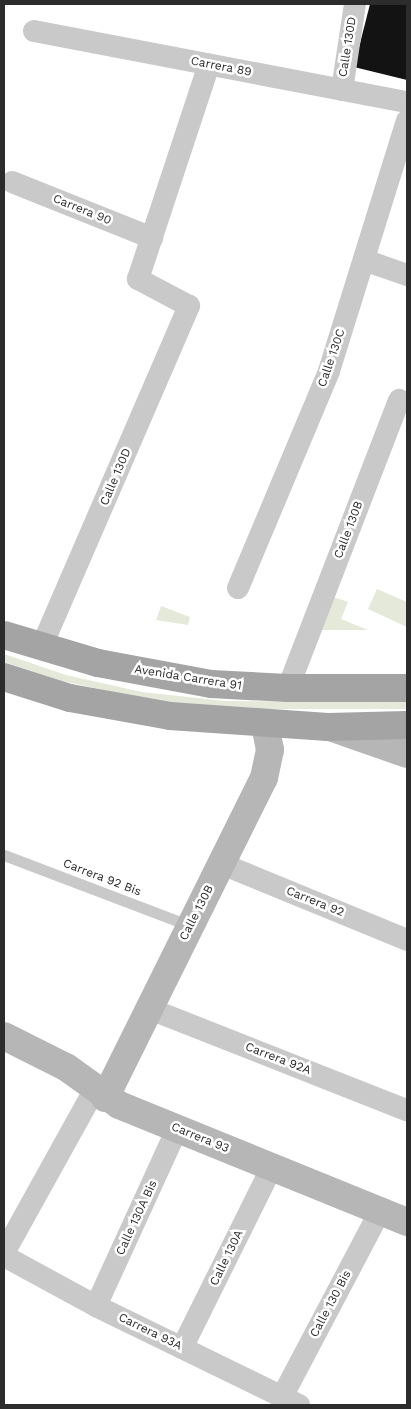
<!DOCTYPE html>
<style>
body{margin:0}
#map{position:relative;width:411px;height:1409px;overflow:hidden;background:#fff;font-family:"Work Sans",sans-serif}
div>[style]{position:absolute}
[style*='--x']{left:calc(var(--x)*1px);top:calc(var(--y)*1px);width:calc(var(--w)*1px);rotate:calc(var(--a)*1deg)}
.green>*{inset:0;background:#e5e9da}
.building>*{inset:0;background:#131313}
.lane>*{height:11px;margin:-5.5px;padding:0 5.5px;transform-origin:5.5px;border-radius:5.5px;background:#c9c9c9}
.street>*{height:22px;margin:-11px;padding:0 11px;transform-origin:11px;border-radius:11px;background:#c9c9c9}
.secondary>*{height:28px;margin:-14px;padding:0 14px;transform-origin:14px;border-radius:14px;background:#b6b6b6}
.primary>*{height:28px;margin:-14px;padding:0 14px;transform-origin:14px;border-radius:14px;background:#a4a4a4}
span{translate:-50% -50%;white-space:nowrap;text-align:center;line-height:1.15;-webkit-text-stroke:5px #fff;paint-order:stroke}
.street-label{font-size:12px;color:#2c2c2c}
.frame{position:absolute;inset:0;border:5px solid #2c2c2c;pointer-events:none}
</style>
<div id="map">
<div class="green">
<div style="clip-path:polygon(377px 589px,407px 602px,407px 627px,368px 609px)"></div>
<div style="clip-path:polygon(334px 597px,348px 602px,341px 619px,368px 630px,320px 630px)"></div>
<div style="clip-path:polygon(161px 606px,190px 617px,188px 625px,156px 620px)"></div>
<div style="clip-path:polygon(4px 654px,66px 675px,142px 692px,225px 701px,407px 702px,407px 709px,223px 709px,141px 698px,62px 681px,4px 662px)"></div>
</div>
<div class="building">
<div style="clip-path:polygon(370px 4px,407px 4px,407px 80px,354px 67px)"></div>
</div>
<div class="lane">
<div style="--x:4;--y:855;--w:200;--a:20.8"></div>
</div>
<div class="street">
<div style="--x:34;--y:31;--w:380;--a:10.8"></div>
<div style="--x:342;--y:90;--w:87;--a:-81.4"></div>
<div style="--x:12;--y:182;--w:151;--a:21.8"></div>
<div style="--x:364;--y:260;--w:46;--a:19.2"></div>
<div style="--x:238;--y:588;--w:235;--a:-67.2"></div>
<div style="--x:329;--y:371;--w:262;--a:-72.7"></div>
<div style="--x:41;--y:648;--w:373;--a:-66.6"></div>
<div style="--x:189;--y:306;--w:58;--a:-152.1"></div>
<div style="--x:138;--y:279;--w:226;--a:-71.7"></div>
<div style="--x:288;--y:688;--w:309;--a:-68.9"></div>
<div style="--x:222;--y:864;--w:200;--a:22.3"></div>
<div style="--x:150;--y:1009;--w:276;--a:21.5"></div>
<div style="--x:4;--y:1253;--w:188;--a:-61"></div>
<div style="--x:4;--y:1256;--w:105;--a:28.5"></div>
<div style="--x:96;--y:1306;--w:226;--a:26"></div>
<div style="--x:96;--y:1306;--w:195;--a:-65.4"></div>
<div style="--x:182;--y:1348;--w:202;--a:-63.6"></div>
<div style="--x:282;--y:1397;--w:210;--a:-62.2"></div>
</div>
<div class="secondary">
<div style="--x:330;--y:727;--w:82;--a:19.3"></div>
<div style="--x:4;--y:1036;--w:69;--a:26.6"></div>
<div style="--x:66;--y:1067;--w:65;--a:35.6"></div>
<div style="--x:119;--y:1105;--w:311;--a:22.1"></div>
<div style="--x:105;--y:1098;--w:357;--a:-63.6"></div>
<div style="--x:264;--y:778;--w:29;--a:-78"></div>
<div style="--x:270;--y:750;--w:26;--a:-101"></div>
</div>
<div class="primary">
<div style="--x:4;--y:635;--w:98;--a:16.6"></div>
<div style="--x:98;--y:663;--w:115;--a:10.5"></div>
<div style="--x:211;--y:684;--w:77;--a:3"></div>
<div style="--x:288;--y:688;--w:119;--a:0"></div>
<div style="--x:4;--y:677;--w:69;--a:17.7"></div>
<div style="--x:70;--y:698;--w:102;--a:10.2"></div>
<div style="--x:170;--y:716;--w:158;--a:4"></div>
<div style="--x:328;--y:727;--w:79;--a:-1.5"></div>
</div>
<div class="street-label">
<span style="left:348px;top:47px;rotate:-81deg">Calle 130D</span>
<span style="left:221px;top:67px;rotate:11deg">Carrera 89</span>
<span style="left:82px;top:210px;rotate:22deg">Carrera 90</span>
<span style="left:332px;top:358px;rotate:-71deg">Calle 130C</span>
<span style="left:116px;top:477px;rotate:-67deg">Calle 130D</span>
<span style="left:349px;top:530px;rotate:-69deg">Calle 130B</span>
<span style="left:188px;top:678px;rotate:9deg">Avenida Carrera 91</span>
<span style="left:102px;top:878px;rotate:21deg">Carrera 92 Bis</span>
<span style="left:315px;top:902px;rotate:22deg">Carrera 92</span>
<span style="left:197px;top:913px;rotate:-63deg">Calle 130B</span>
<span style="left:278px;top:1059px;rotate:21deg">Carrera 92A</span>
<span style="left:200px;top:1138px;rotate:22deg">Carrera 93</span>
<span style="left:137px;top:1218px;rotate:-65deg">Calle 130A Bis</span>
<span style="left:227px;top:1258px;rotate:-64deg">Calle 130A</span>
<span style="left:331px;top:1304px;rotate:-62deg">Calle 130 Bis</span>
<span style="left:150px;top:1332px;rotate:26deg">Carrera 93A</span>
</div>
<div class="frame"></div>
</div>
